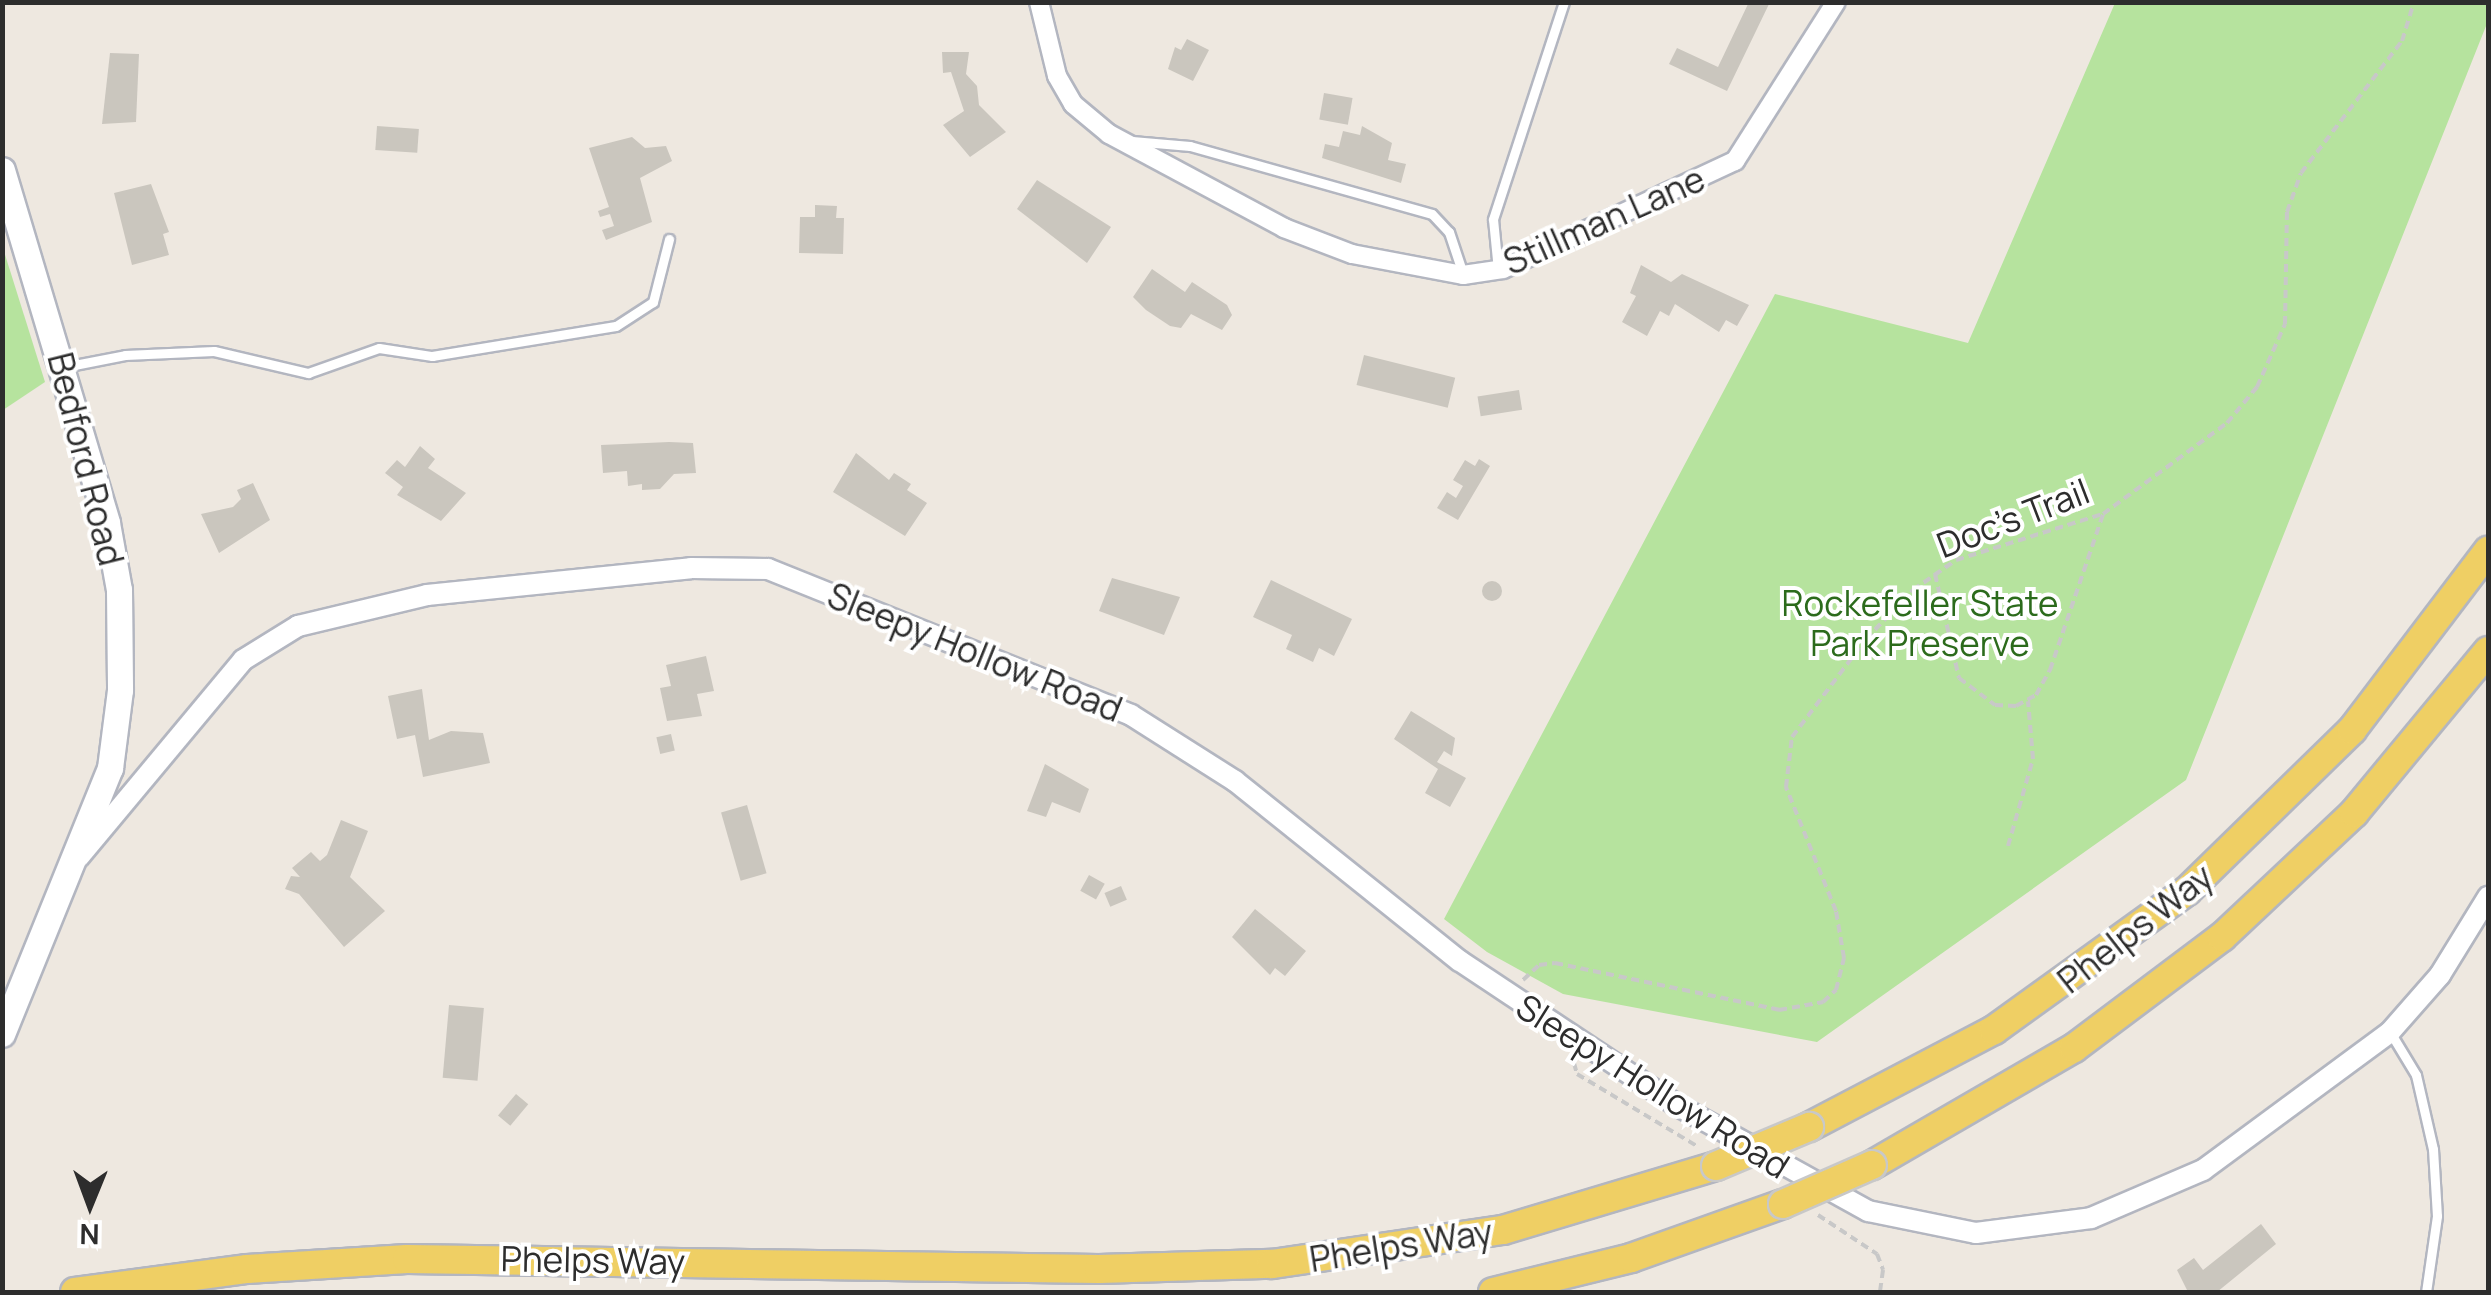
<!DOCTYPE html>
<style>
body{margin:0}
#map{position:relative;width:2491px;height:1295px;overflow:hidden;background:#eee8e0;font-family:Manrope,sans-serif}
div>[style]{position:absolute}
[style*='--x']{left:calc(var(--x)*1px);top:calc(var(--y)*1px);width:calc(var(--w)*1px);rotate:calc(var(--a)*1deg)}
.green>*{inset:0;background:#b6e39e}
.building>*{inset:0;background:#cac6be;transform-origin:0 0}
.round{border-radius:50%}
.path>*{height:4px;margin-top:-2px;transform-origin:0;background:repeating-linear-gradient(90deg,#c8c8c8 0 8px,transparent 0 13px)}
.roads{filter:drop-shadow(2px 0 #b3b6c0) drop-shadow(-2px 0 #b3b6c0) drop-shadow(0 2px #b3b6c0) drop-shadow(0 -2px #b3b6c0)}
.service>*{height:9px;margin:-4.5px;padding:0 4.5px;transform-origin:4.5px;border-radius:4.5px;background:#fff}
.minor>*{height:18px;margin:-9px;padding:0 9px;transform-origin:9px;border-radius:9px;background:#fff}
.tertiary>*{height:20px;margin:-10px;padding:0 10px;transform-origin:10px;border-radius:10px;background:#fff}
.secondary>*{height:25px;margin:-12.5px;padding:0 12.5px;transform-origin:12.5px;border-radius:12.5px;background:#fff}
.primary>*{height:28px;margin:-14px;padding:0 14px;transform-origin:14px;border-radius:14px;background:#efcf64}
.bridges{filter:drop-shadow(2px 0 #c8c8c8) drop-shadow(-2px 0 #c8c8c8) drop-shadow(0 2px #c8c8c8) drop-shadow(0 -2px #c8c8c8)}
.primary-bridge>*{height:28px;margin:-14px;padding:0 14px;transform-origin:14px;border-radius:14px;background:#efcf64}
span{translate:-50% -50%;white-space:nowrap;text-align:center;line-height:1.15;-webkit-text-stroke:8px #fff;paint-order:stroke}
.street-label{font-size:35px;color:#2d2d2d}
.park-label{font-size:35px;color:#2c6b1c}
.frame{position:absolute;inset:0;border:5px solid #2d2d2d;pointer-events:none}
.north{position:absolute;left:40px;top:1155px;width:100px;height:100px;-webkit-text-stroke:8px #fff;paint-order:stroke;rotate:181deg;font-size:28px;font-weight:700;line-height:40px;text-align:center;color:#2d2d2d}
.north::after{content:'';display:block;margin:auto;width:35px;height:45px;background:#2d2d2d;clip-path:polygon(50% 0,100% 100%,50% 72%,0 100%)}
</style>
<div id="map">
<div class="green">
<div style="clip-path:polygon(2115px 3px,2488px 3px,2488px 21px,2186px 780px,1817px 1042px,1563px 994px,1487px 952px,1444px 919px,1775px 294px,1968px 343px)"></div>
<div style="clip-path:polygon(2px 245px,45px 382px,3px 410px,2px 410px)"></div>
</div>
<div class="building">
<div style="clip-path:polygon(1749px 2px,1770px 2px,1727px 91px,1669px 64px,1677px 48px,1718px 67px)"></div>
<div style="clip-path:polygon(1187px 39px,1209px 50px,1193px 81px,1168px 69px,1175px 47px,1181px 50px)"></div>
<div style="clip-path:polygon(942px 52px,969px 52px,966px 74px,977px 86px,979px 105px,1006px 132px,970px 157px,943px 125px,964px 111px,951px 72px,943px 73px)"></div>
<div style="clip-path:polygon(110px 53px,139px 54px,136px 122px,102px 124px)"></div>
<div style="left:1324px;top:93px;width:29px;height:27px;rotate:10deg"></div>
<div style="left:377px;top:126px;width:42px;height:24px;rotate:4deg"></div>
<div style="clip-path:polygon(1362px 126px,1392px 143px,1388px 160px,1406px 164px,1401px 183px,1322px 158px,1325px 144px,1339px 147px,1343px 131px,1360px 135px)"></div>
<div style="clip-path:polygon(632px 137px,645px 148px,666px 146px,672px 161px,640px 178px,652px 222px,606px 240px,602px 230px,614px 226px,610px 214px,600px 217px,598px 211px,609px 207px,589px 148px)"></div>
<div style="clip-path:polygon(1037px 180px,1111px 227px,1087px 263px,1017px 209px)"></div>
<div style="clip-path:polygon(151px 184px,169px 232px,163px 234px,169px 255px,132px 265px,114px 193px)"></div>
<div style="clip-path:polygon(815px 205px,837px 206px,836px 218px,844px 218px,843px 254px,799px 253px,800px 217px,815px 217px)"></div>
<div style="clip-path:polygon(1641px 265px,1671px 282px,1682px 274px,1749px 305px,1737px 326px,1726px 320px,1719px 332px,1675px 304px,1669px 316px,1660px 311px,1647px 336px,1622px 322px,1636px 296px,1630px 293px)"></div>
<div style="clip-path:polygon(1152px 269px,1185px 292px,1192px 282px,1227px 305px,1232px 315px,1222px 330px,1191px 314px,1181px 328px,1170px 326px,1146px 310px,1133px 297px)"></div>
<div style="left:1364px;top:355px;width:94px;height:31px;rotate:14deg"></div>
<div style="left:1519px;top:390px;width:20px;height:42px;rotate:81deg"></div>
<div style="clip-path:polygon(669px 442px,693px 443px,696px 473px,674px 474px,660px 489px,642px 490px,642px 484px,628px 486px,627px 471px,603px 473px,601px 445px)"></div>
<div style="clip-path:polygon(420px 446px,435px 459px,428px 468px,466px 493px,441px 521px,397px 495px,403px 487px,385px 473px,397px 460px,405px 467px)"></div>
<div style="clip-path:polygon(856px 453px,889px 480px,894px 473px,911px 484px,907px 490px,927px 503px,905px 536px,833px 492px)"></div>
<div style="clip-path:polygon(1479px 459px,1490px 466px,1458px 520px,1437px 508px,1447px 492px,1456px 498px,1463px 486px,1453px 480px,1465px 460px,1475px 466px)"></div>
<div style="clip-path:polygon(253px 483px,270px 520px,219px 553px,201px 514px,233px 507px,241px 499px,237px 490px)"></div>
<div style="clip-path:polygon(1112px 578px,1180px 597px,1164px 635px,1099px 611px)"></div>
<div style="clip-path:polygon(1271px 580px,1352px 619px,1334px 656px,1319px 648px,1313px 662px,1286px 649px,1292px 635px,1253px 617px)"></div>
<div class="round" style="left:1482px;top:581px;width:20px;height:20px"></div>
<div style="clip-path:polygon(706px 656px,714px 691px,697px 694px,702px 716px,667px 721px,660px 688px,671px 686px,666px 665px)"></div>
<div style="clip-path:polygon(422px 689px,429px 740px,451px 731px,483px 733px,490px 763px,423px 777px,415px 735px,397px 739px,388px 696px)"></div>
<div style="clip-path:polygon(1411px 711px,1455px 738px,1452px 756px,1444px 751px,1437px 762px,1466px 778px,1450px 807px,1425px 793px,1438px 769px,1394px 739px)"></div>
<div style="left:671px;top:734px;width:17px;height:15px;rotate:77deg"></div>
<div style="clip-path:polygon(1045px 764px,1089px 789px,1080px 813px,1052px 802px,1046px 817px,1027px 811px)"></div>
<div style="left:747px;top:805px;width:71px;height:27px;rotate:74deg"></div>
<div style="clip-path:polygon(341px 820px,368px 831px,350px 877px,385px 911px,344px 947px,299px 894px,285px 889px,291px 876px,300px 877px,292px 868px,311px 852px,320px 861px,327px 855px)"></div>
<div style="left:1089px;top:875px;width:18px;height:18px;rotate:29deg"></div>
<div style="left:1121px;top:886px;width:15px;height:18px;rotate:67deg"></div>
<div style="clip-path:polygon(1255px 909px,1306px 951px,1285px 976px,1275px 968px,1270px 975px,1232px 937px)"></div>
<div style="left:449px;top:1005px;width:35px;height:73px;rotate:5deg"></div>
<div style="left:516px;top:1094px;width:16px;height:28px;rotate:40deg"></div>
<div style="clip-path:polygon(2261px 1224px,2276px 1244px,2217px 1292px,2188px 1292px,2177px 1270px,2194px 1258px,2203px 1270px)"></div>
</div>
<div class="path">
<div style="--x:1935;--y:574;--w:107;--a:77"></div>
<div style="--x:1959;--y:678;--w:45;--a:36.9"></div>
<div style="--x:1995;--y:705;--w:21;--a:3"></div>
<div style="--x:2016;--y:706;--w:23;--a:-29"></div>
<div style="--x:2036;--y:695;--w:29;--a:-61"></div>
<div style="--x:2050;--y:670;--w:165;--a:-71.2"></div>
<div style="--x:2008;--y:846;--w:91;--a:-74"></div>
<div style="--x:2033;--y:759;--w:58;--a:-94.9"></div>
<div style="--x:1523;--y:980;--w:22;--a:-43"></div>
<div style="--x:1539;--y:965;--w:16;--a:-7"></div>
<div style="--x:1555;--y:963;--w:229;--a:11.8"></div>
<div style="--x:1779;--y:1010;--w:45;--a:-10.3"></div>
<div style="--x:1823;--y:1002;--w:18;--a:-43"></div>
<div style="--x:1836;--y:990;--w:33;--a:-76"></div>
<div style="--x:1844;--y:958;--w:48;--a:-99.7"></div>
<div style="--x:1836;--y:911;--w:134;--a:-112"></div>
<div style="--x:1786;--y:787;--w:50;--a:-83.2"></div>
<div style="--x:1792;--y:737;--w:123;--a:-52.9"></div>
<div style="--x:1866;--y:639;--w:68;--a:-46.2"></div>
<div style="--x:1913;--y:590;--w:52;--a:-34.9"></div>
<div style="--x:1956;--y:560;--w:154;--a:-17.4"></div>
<div style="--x:2103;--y:514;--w:154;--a:-36.3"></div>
<div style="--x:2227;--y:423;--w:47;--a:-50.2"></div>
<div style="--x:2257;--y:387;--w:69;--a:-66"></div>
<div style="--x:2285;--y:324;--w:112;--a:-89"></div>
<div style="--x:2287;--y:212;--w:41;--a:-70.3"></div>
<div style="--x:2301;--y:173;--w:166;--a:-52.6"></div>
<div style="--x:2402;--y:41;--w:41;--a:-72.9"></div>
<div style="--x:1574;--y:1063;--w:11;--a:75"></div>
<div style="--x:1577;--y:1074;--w:140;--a:31"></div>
<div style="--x:1818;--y:1215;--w:71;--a:33.5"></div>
<div style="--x:1877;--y:1254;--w:17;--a:69"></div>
<div style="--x:1883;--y:1270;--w:22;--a:98"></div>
</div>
<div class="roads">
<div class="service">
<div style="--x:1132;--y:141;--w:58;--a:4.9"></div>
<div style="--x:1190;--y:146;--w:251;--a:15.7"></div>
<div style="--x:1432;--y:214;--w:25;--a:47"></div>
<div style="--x:1449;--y:232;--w:44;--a:71.6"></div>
<div style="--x:1498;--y:270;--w:51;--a:-95.6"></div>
<div style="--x:1493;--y:219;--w:228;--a:-71.9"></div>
<div style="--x:64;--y:367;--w:62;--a:-11.1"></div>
<div style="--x:125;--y:355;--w:89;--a:-2.6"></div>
<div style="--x:214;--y:351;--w:97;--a:13.2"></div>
<div style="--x:308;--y:373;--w:75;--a:-19.4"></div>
<div style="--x:379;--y:348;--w:54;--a:8.6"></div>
<div style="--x:432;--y:356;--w:186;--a:-9.3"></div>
<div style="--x:616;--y:326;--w:44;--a:-33"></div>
<div style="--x:653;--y:302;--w:65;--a:-75.7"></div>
<div style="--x:2390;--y:1032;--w:50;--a:58.8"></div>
<div style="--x:2416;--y:1075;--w:76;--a:77.1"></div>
<div style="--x:2433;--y:1149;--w:67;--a:86.6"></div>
<div style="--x:2437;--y:1216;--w:77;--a:98.2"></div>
</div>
<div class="minor">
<div style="--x:1039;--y:2;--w:76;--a:76.3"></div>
<div style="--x:1057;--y:76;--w:32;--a:60"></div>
<div style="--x:1073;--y:104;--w:47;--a:39.8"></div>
<div style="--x:1109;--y:134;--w:199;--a:28.2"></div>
<div style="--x:1284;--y:228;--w:73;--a:20.9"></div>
<div style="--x:1352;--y:254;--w:113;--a:10.7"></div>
<div style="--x:1463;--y:275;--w:40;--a:-8.5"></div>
<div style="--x:1503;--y:269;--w:256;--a:-25"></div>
<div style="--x:1735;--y:161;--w:188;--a:-57.6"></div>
</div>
<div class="tertiary">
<div style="--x:79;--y:857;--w:256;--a:-50.2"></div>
<div style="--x:243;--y:660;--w:65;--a:-31.7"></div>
<div style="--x:298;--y:626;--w:133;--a:-13.5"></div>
<div style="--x:427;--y:595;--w:265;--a:-5.8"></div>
<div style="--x:691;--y:568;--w:77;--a:0.7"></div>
<div style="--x:768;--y:569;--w:391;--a:21.9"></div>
<div style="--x:1131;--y:715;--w:123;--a:32.4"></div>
<div style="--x:1235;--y:781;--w:288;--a:38.7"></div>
<div style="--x:1460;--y:961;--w:258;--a:33.6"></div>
<div style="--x:1675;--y:1104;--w:221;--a:29"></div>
<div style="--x:1868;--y:1211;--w:110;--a:11.5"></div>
<div style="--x:1976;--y:1233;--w:116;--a:-7.4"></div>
<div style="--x:2091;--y:1218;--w:122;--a:-23.2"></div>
<div style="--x:2203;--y:1170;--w:232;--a:-36.4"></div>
<div style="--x:2390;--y:1032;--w:76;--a:-48.7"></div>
<div style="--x:2440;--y:975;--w:92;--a:-58.4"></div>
</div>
<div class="secondary">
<div style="--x:2;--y:170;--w:368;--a:73.4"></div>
<div style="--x:107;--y:523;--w:68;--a:79.8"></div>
<div style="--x:119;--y:590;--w:100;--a:89.4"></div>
<div style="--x:120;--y:690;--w:79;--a:97.3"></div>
<div style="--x:110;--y:768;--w:287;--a:112.1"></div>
</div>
<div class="primary">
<div style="--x:1809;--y:1127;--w:209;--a:-27.7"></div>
<div style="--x:1994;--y:1030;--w:238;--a:-35.8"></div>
<div style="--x:2187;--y:891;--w:231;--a:-44.3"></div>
<div style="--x:2352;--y:730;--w:225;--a:-52.8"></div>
<div style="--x:1872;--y:1165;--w:233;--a:-30.1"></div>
<div style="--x:2074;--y:1048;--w:185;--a:-36.9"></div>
<div style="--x:2222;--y:937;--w:181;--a:-43.2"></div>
<div style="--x:2354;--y:813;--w:210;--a:-50.4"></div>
<div style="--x:75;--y:1292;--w:174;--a:-7.6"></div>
<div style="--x:247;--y:1269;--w:160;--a:-3.6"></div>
<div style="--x:407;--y:1259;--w:692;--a:0.83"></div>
<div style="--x:1099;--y:1269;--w:173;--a:-1.7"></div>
<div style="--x:1272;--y:1264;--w:233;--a:-8.4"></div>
<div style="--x:1503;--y:1230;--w:222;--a:-16.7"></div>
<div style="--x:1493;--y:1292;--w:142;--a:-13.8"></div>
<div style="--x:1631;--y:1258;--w:161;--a:-19.6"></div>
</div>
</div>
<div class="bridges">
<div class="primary-bridge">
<div style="--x:1716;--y:1166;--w:101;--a:-22.8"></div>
<div style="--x:1783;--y:1204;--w:97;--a:-23.7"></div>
</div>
</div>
<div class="street-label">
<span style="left:1604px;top:220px;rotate:-24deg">Stillman Lane</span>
<span style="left:86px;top:459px;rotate:76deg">Bedford Road</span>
<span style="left:2013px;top:518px;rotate:-21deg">Doc's Trail</span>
<span style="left:975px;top:652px;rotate:22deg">Sleepy Hollow Road</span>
<span style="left:2135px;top:928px;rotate:-38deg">Phelps Way</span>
<span style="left:1653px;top:1086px;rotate:32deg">Sleepy Hollow Road</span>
<span style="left:1401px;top:1245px;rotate:-9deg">Phelps Way</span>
<span style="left:593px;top:1260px;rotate:1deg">Phelps Way</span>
</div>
<div class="park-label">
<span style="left:1920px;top:623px">Rockefeller State<br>Park Preserve</span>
</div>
<div class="frame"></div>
<div class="north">N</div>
</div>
